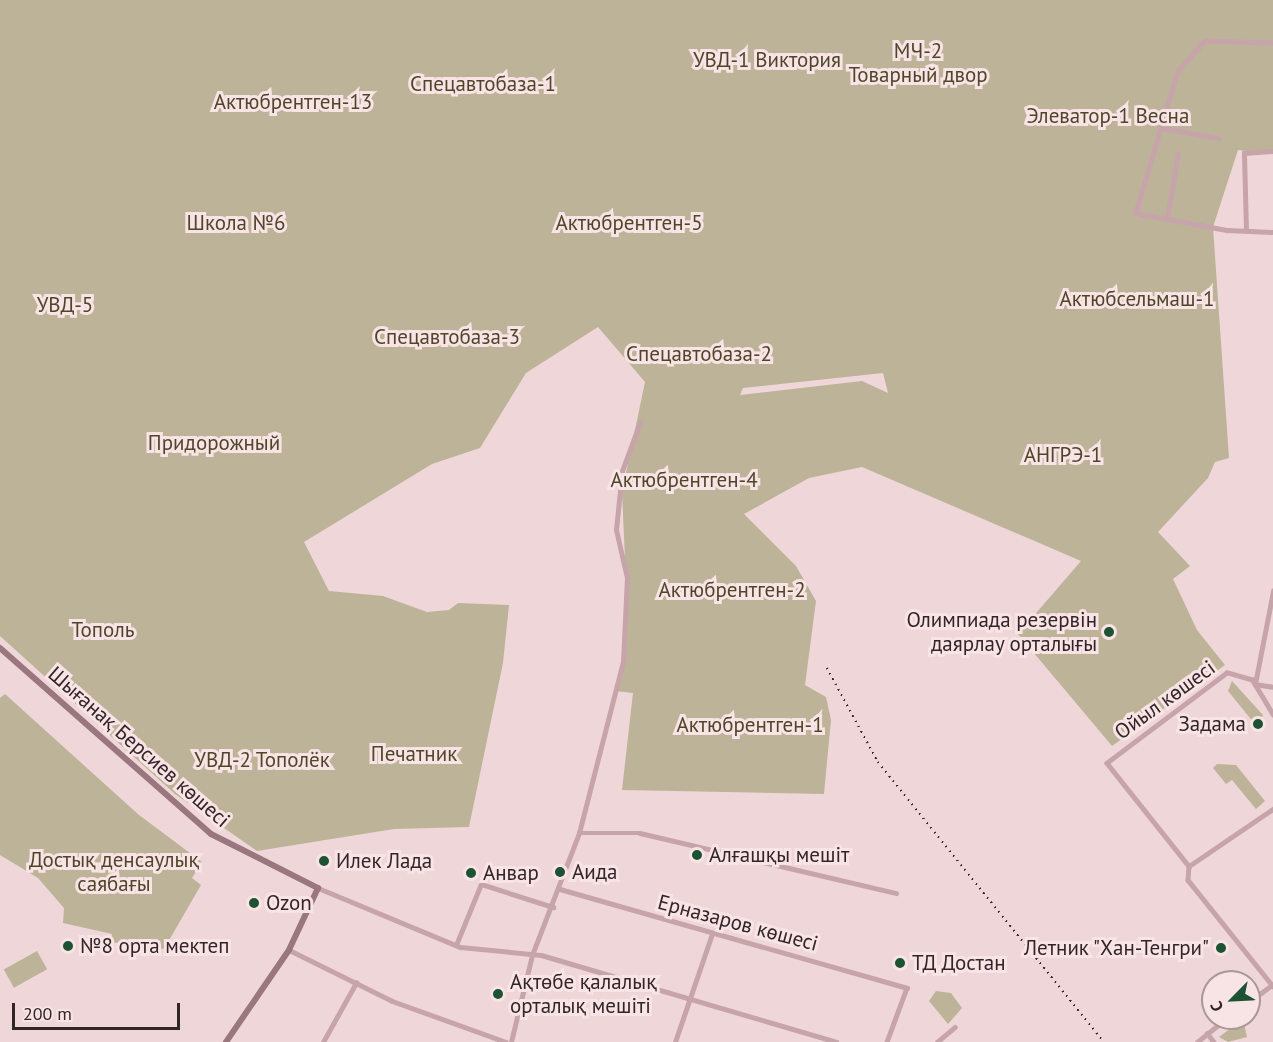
<!DOCTYPE html>
<meta charset="utf-8">
<style>
body{margin:0}
#map{position:relative;width:1273px;height:1042px;overflow:hidden;background:#efd7d9;font-family:"PT Sans",sans-serif}
div>[style]{position:absolute}
[style*='--x']{left:calc(var(--x)*1px);top:calc(var(--y)*1px);width:calc(var(--w)*1px);rotate:calc(var(--a)*1deg)}
.green>*{inset:0;background:#bdb398;transform-origin:0 0}
.minor>*{height:4.5px;margin:-2.25px;padding:0 2.25px;transform-origin:2.25px;border-radius:2.25px;background:#c7a4aa}
.tertiary>*{height:5px;margin:-2.5px;padding:0 2.5px;transform-origin:2.5px;border-radius:2.5px;background:#c7a4aa}
.secondary>*{height:6px;margin:-3px;padding:0 3px;transform-origin:3px;border-radius:3px;background:#9a767f}
.rail>*{height:1.5px;margin-top:-0.75px;transform-origin:0;background:repeating-linear-gradient(90deg,#322529 0 1.5px,transparent 0 6px)}
.dots>*{width:16px;height:16px;translate:-50% -50%;box-sizing:border-box;border:3px solid #f8e3e5;border-radius:50%}
span{translate:-50% -50%;white-space:nowrap;text-align:center;line-height:1.15;-webkit-text-stroke:6px #f8e3e5;paint-order:stroke}
.park-label{font-size:21px;color:#4f462a}
.poi-label{font-size:21px;color:#322529}
.right{translate:-100% -50%;text-align:right}
.left{translate:0 -50%;text-align:left}
.street-label{font-size:21px;color:#322529}
.north{position:absolute;left:1201px;top:970px;width:60px;height:60px;box-sizing:border-box;background:#f8e3e5;border:2px solid #a9979a;border-radius:50%;rotate:246deg;font-size:16px;font-weight:700;line-height:24px;text-align:center;color:#322529}
.north::after{content:'';display:block;margin:auto;width:21px;height:27px;background:#1d5234;clip-path:polygon(50% 0,100% 100%,50% 72%,0 100%)}
.scale{position:absolute;left:12px;top:1003px;width:168px;height:27px;box-sizing:border-box;border:3px solid #322529;border-top:0;padding-left:8px;font-size:18px;line-height:21px;white-space:nowrap;color:#322529;-webkit-text-stroke:4px #f8e3e5;paint-order:stroke}
</style>
<div id="map">
<div class="green">
<div style="clip-path:polygon(evenodd,0 0,1273px 0,1273px 154px,1238px 150px,1213px 227px,1229px 458px,1215px 462px,1208px 478px,1158px 532px,1190px 566px,1173px 579px,1197px 630px,1225px 665px,1112px 746px,1018px 634px,1081px 561px,862px 467px,809px 478px,744px 514px,796px 566px,816px 601px,805px 685px,826px 697px,831px 720px,824px 794px,622px 790px,633px 693px,615px 691px,623px 661px,626px 581px,622px 492px,645px 382px,598px 327px,526px 373px,480px 448px,432px 464px,304px 542px,329px 591px,383px 596px,427px 612px,449px 610px,458px 603px,509px 605px,503px 663px,469px 827px,394px 829px,257px 851px,175px 794px,0 636px,0 0,883px 373px,888px 393px,862px 381px,740px 395px,743px 388px,883px 373px)"></div>
<div style="clip-path:polygon(1232px 681px,1263px 715px,1260px 721px,1254px 723px,1228px 691px)"></div>
<div style="clip-path:polygon(5px 694px,139px 815px,202px 862px,192px 878px,201px 885px,164px 949px,111px 942px,112px 934px,63px 923px,64px 908px,38px 878px,0 855px,0 698px)"></div>
<div style="clip-path:polygon(1217px 764px,1236px 765px,1265px 801px,1256px 809px,1232px 780px,1226px 784px,1213px 768px)"></div>
<div style="left:37px;top:951px;width:21px;height:38px;rotate:61deg"></div>
<div style="clip-path:polygon(936px 991px,951px 993px,962px 1008px,948px 1024px,929px 1001px)"></div>
<div style="clip-path:polygon(1243px 1019px,1247px 1037px,1228px 1042px,1219px 1037px)"></div>
</div>
<div class="minor">
<div style="--x:1273;--y:43;--w:68;--a:-178.3"></div>
<div style="--x:1205;--y:41;--w:40;--a:132"></div>
<div style="--x:1178;--y:71;--w:148;--a:106.5"></div>
<div style="--x:1136;--y:213;--w:93;--a:10.6"></div>
<div style="--x:1227;--y:230;--w:46;--a:2.5"></div>
<div style="--x:1161;--y:128;--w:59;--a:9.8"></div>
<div style="--x:1167;--y:219;--w:66;--a:-80.4"></div>
<div style="--x:1246;--y:231;--w:78;--a:-91.5"></div>
<div style="--x:1244;--y:153;--w:29;--a:-4"></div>
<div style="--x:1255;--y:684;--w:95;--a:-79"></div>
<div style="--x:1255;--y:684;--w:18;--a:9"></div>
<div style="--x:1273;--y:715;--w:41;--a:-121"></div>
<div style="--x:1252;--y:680;--w:26;--a:-164"></div>
<div style="--x:1227;--y:673;--w:150;--a:143.1"></div>
<div style="--x:1107;--y:763;--w:132;--a:51.5"></div>
<div style="--x:1189;--y:866;--w:14;--a:94"></div>
<div style="--x:1188;--y:880;--w:136;--a:51.3"></div>
<div style="--x:579;--y:833;--w:61;--a:0"></div>
<div style="--x:640;--y:833;--w:263;--a:13.2"></div>
<div style="--x:1189;--y:866;--w:102;--a:-34.2"></div>
<div style="--x:560;--y:889;--w:361;--a:15.9"></div>
<div style="--x:907;--y:988;--w:58;--a:110.3"></div>
<div style="--x:456;--y:945;--w:66;--a:-67.7"></div>
<div style="--x:481;--y:884;--w:76;--a:17.7"></div>
<div style="--x:1207;--y:1033;--w:11;--a:52"></div>
<div style="--x:323;--y:1042;--w:68;--a:-60.8"></div>
<div style="--x:511;--y:1042;--w:89;--a:-76.4"></div>
<div style="--x:532;--y:955;--w:131;--a:-68.9"></div>
<div style="--x:579;--y:833;--w:177;--a:-75.6"></div>
<div style="--x:623;--y:662;--w:84;--a:-87.3"></div>
<div style="--x:627;--y:578;--w:49;--a:-102.9"></div>
<div style="--x:616;--y:530;--w:59;--a:-84.2"></div>
<div style="--x:622;--y:471;--w:52;--a:-69.8"></div>
<div style="--x:675;--y:1042;--w:114;--a:-71.1"></div>
<div style="--x:937;--y:1042;--w:23;--a:-40"></div>
</div>
<div class="tertiary">
<div style="--x:318;--y:888;--w:154;--a:22.6"></div>
<div style="--x:460;--y:947;--w:81;--a:5.6"></div>
<div style="--x:541;--y:955;--w:308;--a:16.4"></div>
<div style="--x:289;--y:950;--w:115;--a:26.3"></div>
<div style="--x:392;--y:1001;--w:121;--a:19.8"></div>
<div style="--x:1249;--y:1002;--w:30;--a:-37"></div>
<div style="--x:1197;--y:1042;--w:38;--a:-39"></div>
</div>
<div class="secondary">
<div style="--x:0;--y:648;--w:281;--a:41.4"></div>
<div style="--x:211;--y:834;--w:120;--a:26.8"></div>
<div style="--x:318;--y:888;--w:68;--a:115.1"></div>
<div style="--x:289;--y:950;--w:112;--a:124.4"></div>
</div>
<div class="rail">
<div style="--x:827;--y:668;--w:107;--a:61.5"></div>
<div style="--x:878;--y:762;--w:360;--a:51.1"></div>
</div>
<div class="dots">
<div style="left:1109px;top:632px;background:#1d5234"></div>
<div style="left:1258px;top:724px;background:#1d5234"></div>
<div style="left:697px;top:855px;background:#1d5234"></div>
<div style="left:324px;top:861px;background:#1d5234"></div>
<div style="left:560px;top:872px;background:#1d5234"></div>
<div style="left:471px;top:873px;background:#1d5234"></div>
<div style="left:254px;top:903px;background:#1d5234"></div>
<div style="left:68px;top:946px;background:#1d5234"></div>
<div style="left:1221px;top:948px;background:#1d5234"></div>
<div style="left:900px;top:963px;background:#1d5234"></div>
<div style="left:498px;top:994px;background:#1d5234"></div>
</div>
<div class="park-label">
<span style="left:918px;top:63px">МЧ-2<br>Товарный двор</span>
<span style="left:767px;top:60px">УВД-1 Виктория</span>
<span style="left:483px;top:84px">Спецавтобаза-1</span>
<span style="left:293px;top:102px">Актюбрентген-13</span>
<span style="left:1108px;top:116px">Элеватор-1 Весна</span>
<span style="left:236px;top:223px">Школа №6</span>
<span style="left:629px;top:223px">Актюбрентген-5</span>
<span style="left:1137px;top:299px">Актюбсельмаш-1</span>
<span style="left:65px;top:305px">УВД-5</span>
<span style="left:447px;top:337px">Спецавтобаза-3</span>
<span style="left:699px;top:354px">Спецавтобаза-2</span>
<span style="left:214px;top:443px">Придорожный</span>
<span style="left:1063px;top:455px">АНГРЭ-1</span>
<span style="left:684px;top:480px">Актюбрентген-4</span>
<span style="left:732px;top:590px">Актюбрентген-2</span>
<span style="left:103px;top:630px">Тополь</span>
<span style="left:750px;top:725px">Актюбрентген-1</span>
<span style="left:414px;top:754px">Печатник</span>
<span style="left:262px;top:760px">УВД-2 Тополёк</span>
<span style="left:114px;top:872px">Достық денсаулық<br>саябағы</span>
</div>
<div class="poi-label">
<span class="right" style="left:1097px;top:632px">Олимпиада резервін<br>даярлау орталығы</span>
<span class="right" style="left:1246px;top:724px">Задама</span>
<span class="left" style="left:709px;top:855px">Алғашқы мешіт</span>
<span class="left" style="left:336px;top:861px">Илек Лада</span>
<span class="left" style="left:572px;top:872px">Аида</span>
<span class="left" style="left:483px;top:873px">Анвар</span>
<span class="left" style="left:266px;top:903px">Ozon</span>
<span class="left" style="left:80px;top:946px">№8 орта мектеп</span>
<span class="right" style="left:1209px;top:948px">Летник "Хан-Тенгри"</span>
<span class="left" style="left:912px;top:963px">ТД Достан</span>
<span class="left" style="left:510px;top:994px">Ақтөбе қалалық<br>орталық мешіті</span>
</div>
<div class="street-label">
<span style="left:1165px;top:700px;rotate:-36deg">Ойыл көшесі</span>
<span style="left:139px;top:747px;rotate:41deg">Шығанақ Берсиев көшесі</span>
<span style="left:738px;top:923px;rotate:15deg">Ерназаров көшесі</span>
</div>
<div class="north">С</div>
<div class="scale">200 m</div>
</div>
